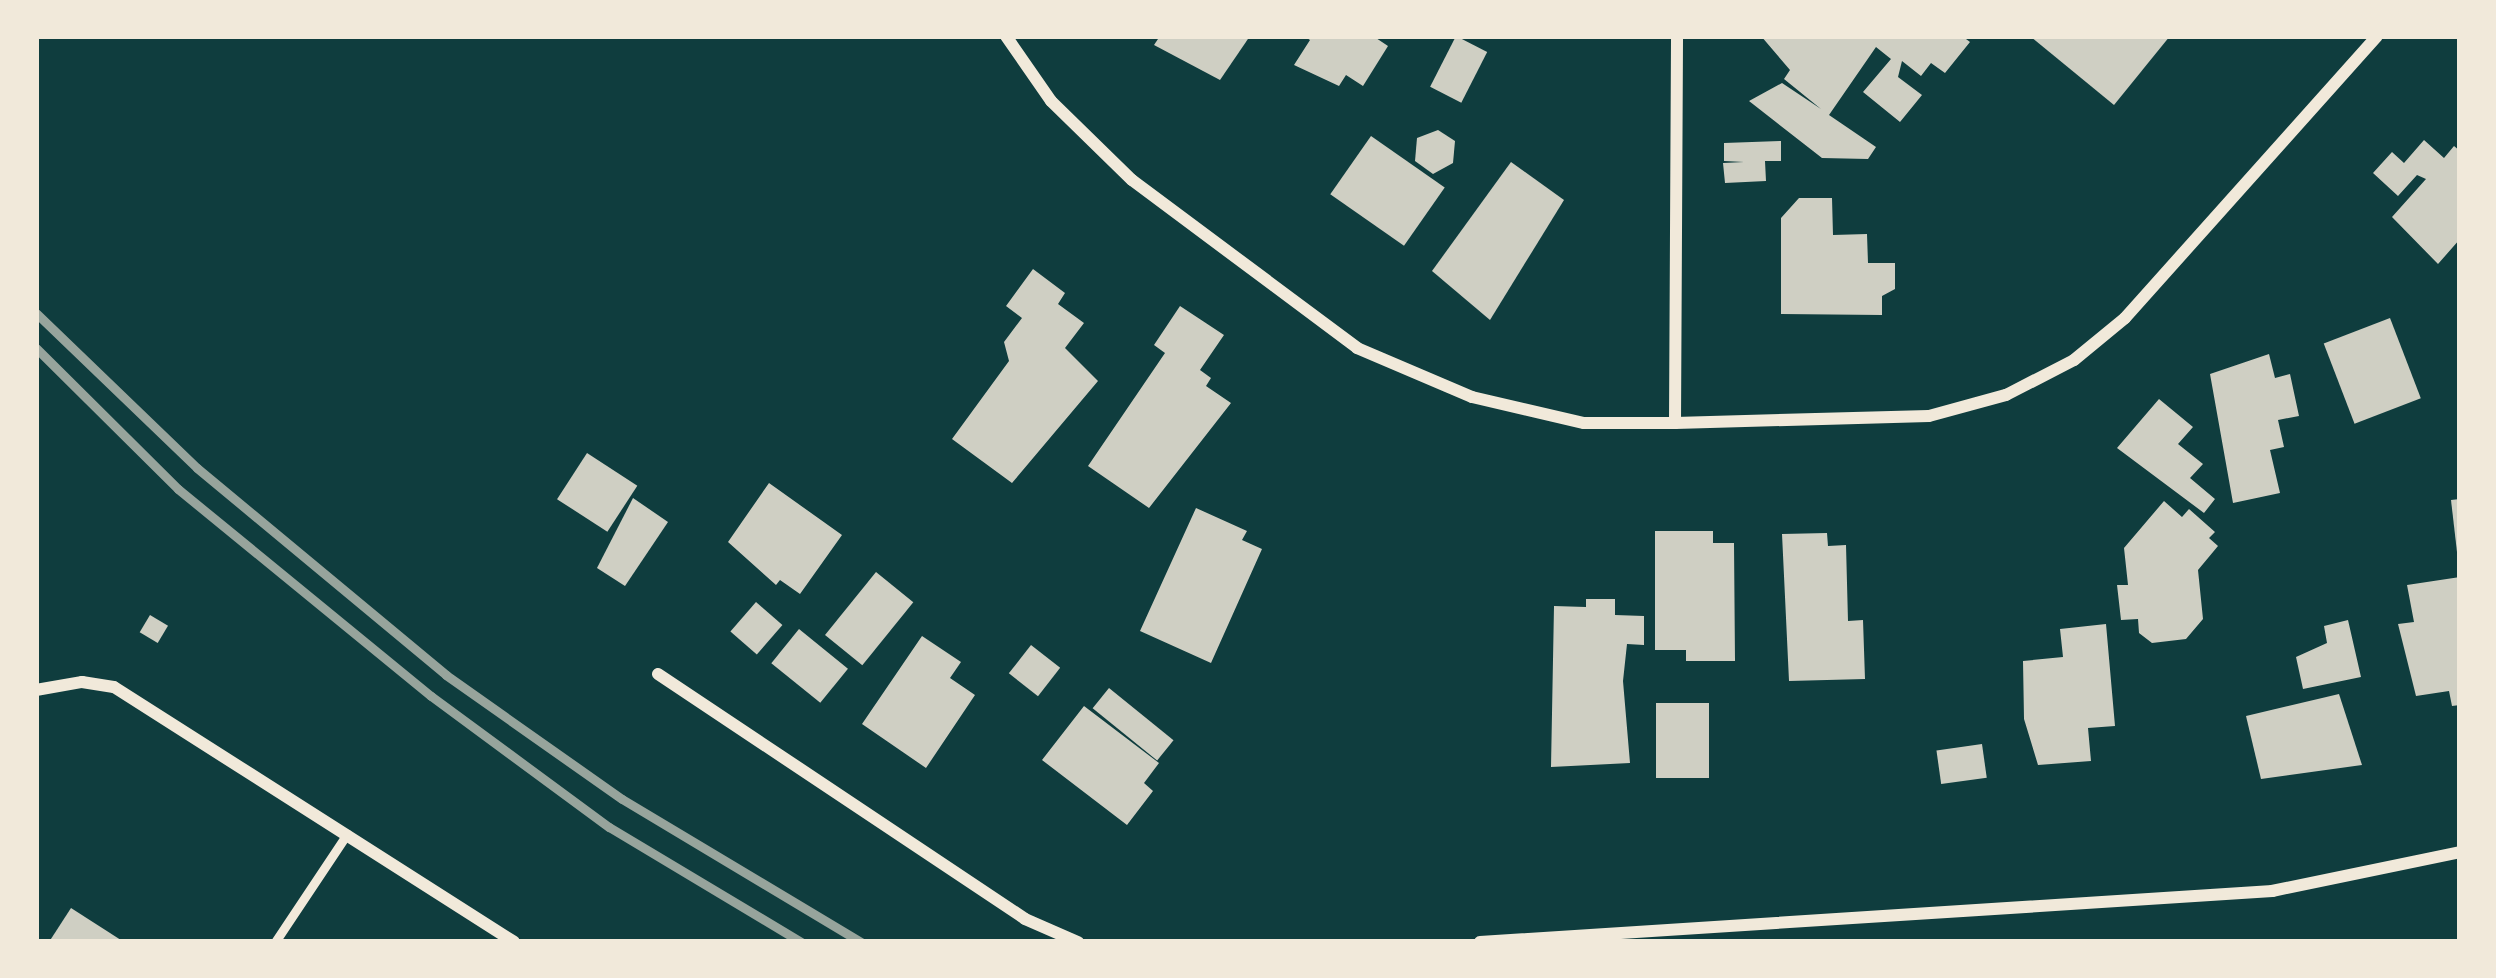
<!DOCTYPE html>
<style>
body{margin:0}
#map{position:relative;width:2496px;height:978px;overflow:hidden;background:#0f3d3e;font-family:"PT Serif",serif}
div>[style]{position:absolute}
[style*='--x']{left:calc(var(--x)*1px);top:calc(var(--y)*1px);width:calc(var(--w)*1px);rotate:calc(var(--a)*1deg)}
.building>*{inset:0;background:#cfcfc3;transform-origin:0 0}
.service>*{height:9px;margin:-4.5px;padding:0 4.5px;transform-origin:4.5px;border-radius:4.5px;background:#f1e9da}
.minor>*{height:12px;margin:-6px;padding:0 6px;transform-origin:6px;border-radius:6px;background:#f1e9da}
.rail>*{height:9px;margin:-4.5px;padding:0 4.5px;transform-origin:4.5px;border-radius:4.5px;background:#97a49c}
span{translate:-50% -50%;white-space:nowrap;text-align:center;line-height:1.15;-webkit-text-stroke:12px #f1e9da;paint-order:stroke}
.frame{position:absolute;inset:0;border:39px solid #f1e9da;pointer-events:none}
</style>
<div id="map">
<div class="building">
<div style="clip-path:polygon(1160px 36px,1250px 36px,1220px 80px,1154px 45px)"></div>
<div style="clip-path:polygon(1304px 36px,1373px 36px,1388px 46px,1363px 86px,1346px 75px,1339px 86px,1294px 65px,1310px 40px)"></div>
<div style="left:1456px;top:36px;width:35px;height:57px;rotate:27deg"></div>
<div style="clip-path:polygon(1761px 36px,1962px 36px,1970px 42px,1945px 73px,1931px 63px,1921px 76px,1902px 61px,1898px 77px,1922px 95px,1900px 122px,1863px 92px,1891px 59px,1876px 47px,1829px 115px,1876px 147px,1868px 159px,1822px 158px,1749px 101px,1782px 83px,1821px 109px,1784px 79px,1790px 70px)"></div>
<div style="clip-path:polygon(2030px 36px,2170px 36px,2114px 105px)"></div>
<div style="clip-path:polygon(1438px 130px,1455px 141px,1453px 163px,1433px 174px,1415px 161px,1417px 138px)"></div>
<div style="left:1371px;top:136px;width:90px;height:71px;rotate:35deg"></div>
<div style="clip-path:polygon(2424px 140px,2444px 158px,2454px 146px,2460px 151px,2460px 239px,2438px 264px,2392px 217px,2426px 179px,2417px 175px,2398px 196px,2373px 173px,2392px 152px,2404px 163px)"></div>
<div style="clip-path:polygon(1781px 141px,1781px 161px,1765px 161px,1766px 181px,1725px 183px,1723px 163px,1744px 162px,1724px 161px,1724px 143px)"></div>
<div style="clip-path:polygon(1511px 162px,1564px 200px,1490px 320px,1432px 271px)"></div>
<div style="clip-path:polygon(1799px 198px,1832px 198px,1833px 235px,1867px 234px,1868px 263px,1895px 263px,1895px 289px,1882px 296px,1882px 315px,1781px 314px,1781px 218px)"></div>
<div style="clip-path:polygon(1033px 269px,1065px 293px,1058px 304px,1084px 323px,1065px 348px,1098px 381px,1012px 483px,952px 439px,1009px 361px,1004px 342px,1022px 318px,1006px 306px)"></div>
<div style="clip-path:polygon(1180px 306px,1224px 335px,1200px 370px,1211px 378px,1206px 386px,1231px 403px,1149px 508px,1088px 466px,1165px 353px,1154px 345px)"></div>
<div style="left:2390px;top:318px;width:86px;height:71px;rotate:69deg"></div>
<div style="clip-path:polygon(2269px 354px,2275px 378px,2290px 374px,2299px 416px,2278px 420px,2284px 447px,2270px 450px,2280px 493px,2233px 503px,2210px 374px)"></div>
<div style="clip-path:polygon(2159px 399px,2193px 427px,2178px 444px,2203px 464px,2190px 478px,2215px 499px,2204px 513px,2117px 448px)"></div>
<div style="left:587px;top:453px;width:60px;height:55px;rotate:33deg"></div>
<div style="clip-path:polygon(769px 483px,842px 535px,800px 594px,780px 580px,776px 585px,728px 542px)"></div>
<div style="clip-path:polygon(633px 498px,668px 522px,625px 586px,597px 568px)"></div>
<div style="clip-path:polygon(2460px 499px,2460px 552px,2457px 552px,2451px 500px)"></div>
<div style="clip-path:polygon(2164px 501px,2182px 517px,2189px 509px,2215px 532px,2209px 538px,2218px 546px,2198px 570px,2203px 619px,2186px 639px,2152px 643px,2139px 633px,2138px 619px,2121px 620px,2117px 585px,2128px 585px,2124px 548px)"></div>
<div style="clip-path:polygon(1196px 508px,1247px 531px,1242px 540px,1262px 549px,1211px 663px,1140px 631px)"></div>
<div style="clip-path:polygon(1655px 531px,1713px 531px,1713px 543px,1734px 543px,1735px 661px,1686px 661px,1686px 650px,1655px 650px)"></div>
<div style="clip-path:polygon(1827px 533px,1828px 546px,1846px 545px,1848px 621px,1863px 620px,1865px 679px,1789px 681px,1782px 534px)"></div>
<div style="left:876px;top:572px;width:48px;height:81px;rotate:39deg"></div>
<div style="clip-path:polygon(2460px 577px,2460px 705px,2452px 706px,2449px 691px,2416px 696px,2398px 624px,2414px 622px,2407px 585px)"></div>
<div style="clip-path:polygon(1586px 599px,1615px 599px,1615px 615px,1644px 616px,1644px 645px,1627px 644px,1623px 681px,1630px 763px,1551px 767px,1554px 606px,1586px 607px)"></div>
<div style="left:756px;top:602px;width:35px;height:39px;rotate:41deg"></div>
<div style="left:150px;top:615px;width:21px;height:20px;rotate:31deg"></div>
<div style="clip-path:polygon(2348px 620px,2361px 677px,2303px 689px,2296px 657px,2327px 643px,2324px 626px)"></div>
<div style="clip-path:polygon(2106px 624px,2115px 726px,2088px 728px,2091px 761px,2038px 765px,2024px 719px,2023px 661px,2063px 657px,2060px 629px)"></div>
<div style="left:799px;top:629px;width:63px;height:44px;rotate:39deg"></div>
<div style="clip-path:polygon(922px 636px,961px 662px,950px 678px,975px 695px,926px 768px,862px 724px)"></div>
<div style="left:1031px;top:645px;width:37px;height:36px;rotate:38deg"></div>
<div style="left:1109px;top:688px;width:83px;height:26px;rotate:39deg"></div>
<div style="clip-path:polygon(2339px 694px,2362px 765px,2261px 779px,2246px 716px)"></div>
<div style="left:1709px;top:703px;width:75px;height:53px;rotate:90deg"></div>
<div style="clip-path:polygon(1084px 706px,1159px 763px,1144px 783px,1153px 791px,1127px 825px,1042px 760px)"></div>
<div style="left:1982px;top:744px;width:34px;height:46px;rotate:82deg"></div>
<div style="clip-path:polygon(71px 908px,124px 942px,49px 942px)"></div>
</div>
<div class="service">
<div style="--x:275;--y:942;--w:130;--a:-56.3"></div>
</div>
<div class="minor">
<div style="--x:1006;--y:36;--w:79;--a:55.3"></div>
<div style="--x:1051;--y:101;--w:113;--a:44.3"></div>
<div style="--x:1132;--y:180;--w:281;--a:36.7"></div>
<div style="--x:1357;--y:348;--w:125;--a:23.1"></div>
<div style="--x:1472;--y:397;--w:115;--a:13.1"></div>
<div style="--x:1584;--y:423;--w:91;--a:0"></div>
<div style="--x:1675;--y:423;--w:254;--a:-1.6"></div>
<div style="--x:1929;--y:416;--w:80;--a:-15.3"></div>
<div style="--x:2006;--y:395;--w:76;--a:-27.2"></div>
<div style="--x:2074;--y:360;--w:66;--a:-39.5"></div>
<div style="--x:2125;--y:318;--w:378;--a:-48.2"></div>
<div style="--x:1675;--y:423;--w:387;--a:-89.7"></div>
<div style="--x:658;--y:674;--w:441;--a:33.7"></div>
<div style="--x:1025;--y:919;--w:58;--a:23.5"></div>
<div style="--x:36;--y:690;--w:47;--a:-9.9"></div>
<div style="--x:82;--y:682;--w:32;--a:9"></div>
<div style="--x:114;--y:687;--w:474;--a:32.5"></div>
<div style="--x:1480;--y:942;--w:794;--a:-3.68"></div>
<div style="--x:2272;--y:891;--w:192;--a:-11.7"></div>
</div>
<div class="rail">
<div style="--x:36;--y:313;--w:223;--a:43.9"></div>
<div style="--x:197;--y:468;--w:324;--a:39.7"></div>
<div style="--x:446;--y:675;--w:215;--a:35.2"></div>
<div style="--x:622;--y:799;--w:279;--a:30.9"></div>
<div style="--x:36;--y:348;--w:200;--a:44.8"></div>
<div style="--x:178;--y:489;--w:327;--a:39.3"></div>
<div style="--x:431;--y:696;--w:221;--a:36.4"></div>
<div style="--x:609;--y:827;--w:224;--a:30.9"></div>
</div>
<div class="frame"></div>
</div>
